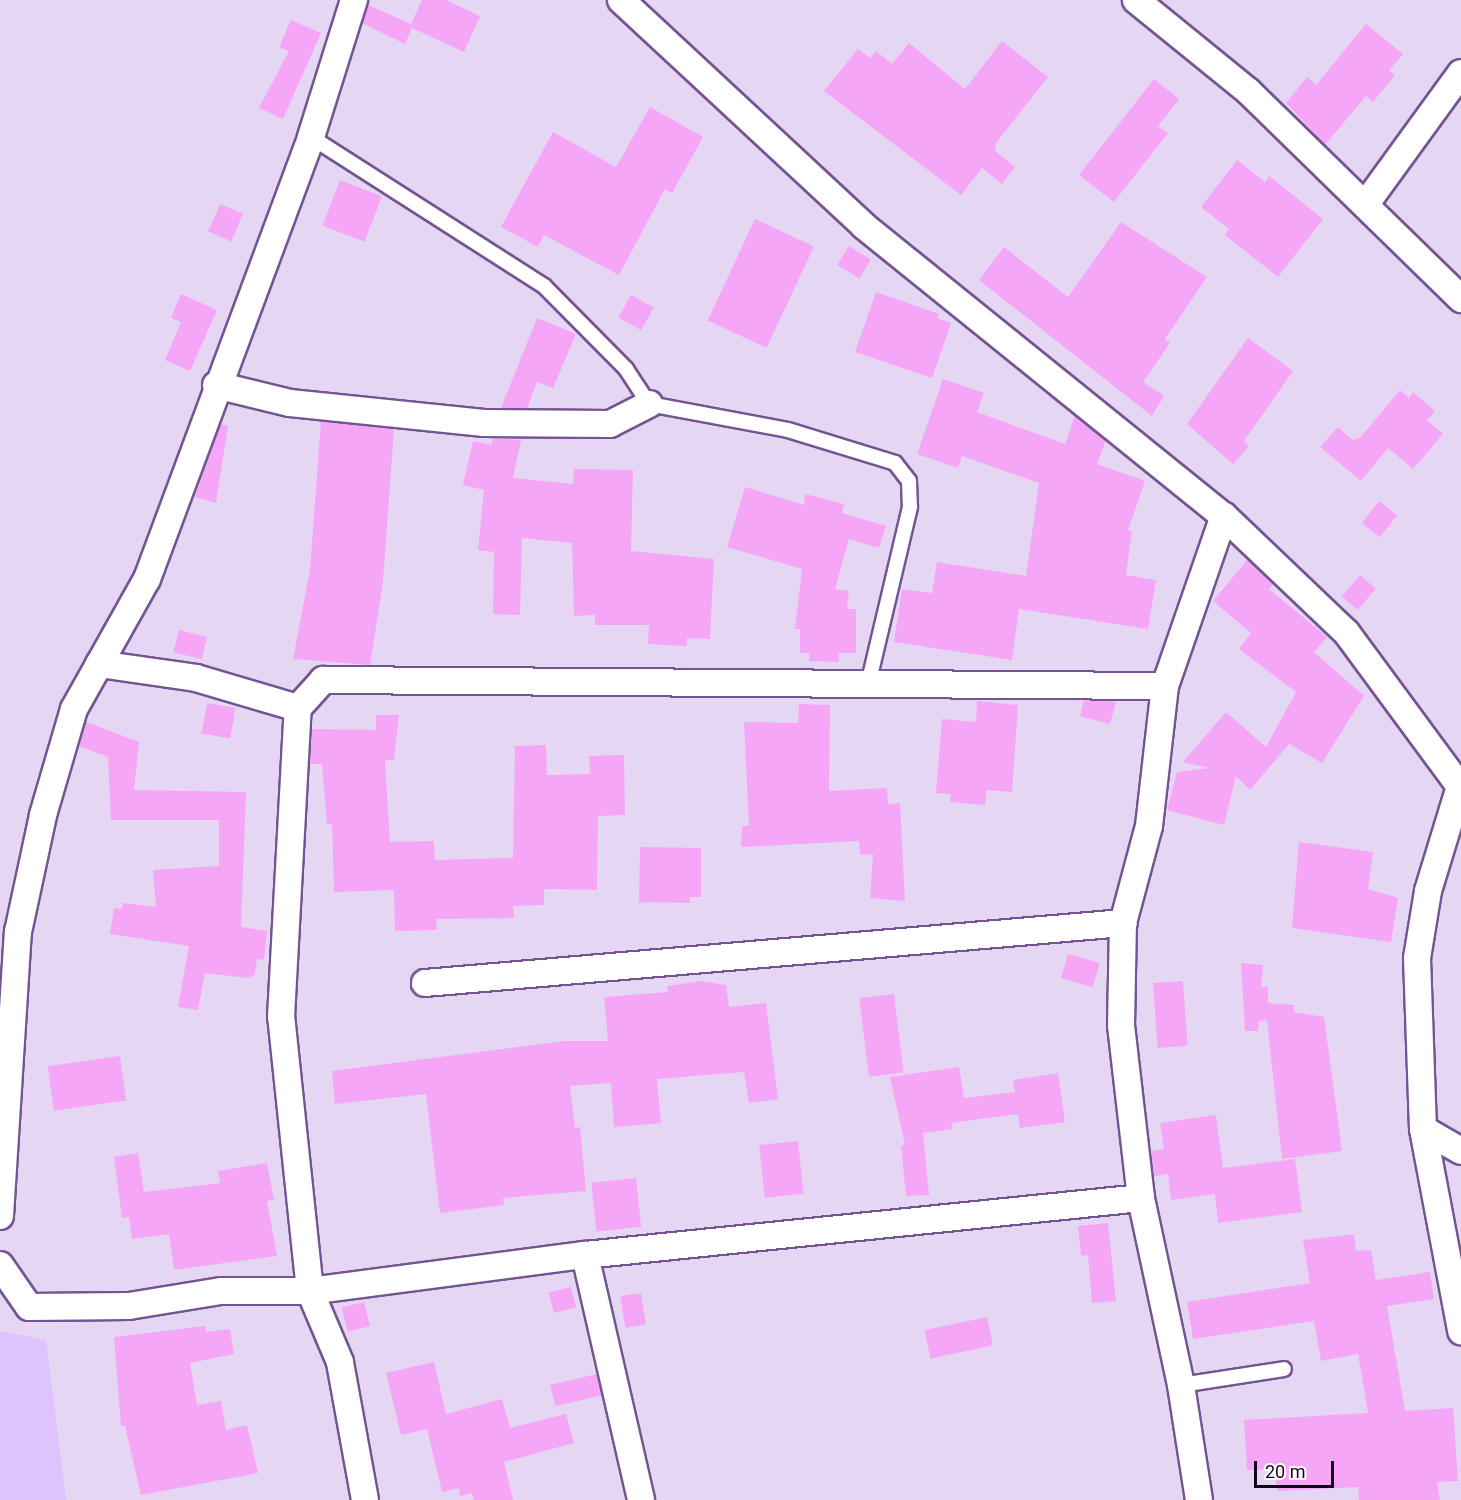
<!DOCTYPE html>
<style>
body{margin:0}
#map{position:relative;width:1461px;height:1500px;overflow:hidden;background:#e5d7f4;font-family:Roboto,sans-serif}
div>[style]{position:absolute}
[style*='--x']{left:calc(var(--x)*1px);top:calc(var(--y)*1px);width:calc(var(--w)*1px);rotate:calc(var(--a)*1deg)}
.green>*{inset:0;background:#dec3fc}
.building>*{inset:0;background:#f6a6f7;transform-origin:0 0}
.roads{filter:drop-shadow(2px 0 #745493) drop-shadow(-2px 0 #745493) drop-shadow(0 2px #745493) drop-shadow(0 -2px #745493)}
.service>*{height:14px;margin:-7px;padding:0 7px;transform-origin:7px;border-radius:7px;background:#fff}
.minor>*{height:26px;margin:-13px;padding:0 13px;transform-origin:13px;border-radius:13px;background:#fff}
span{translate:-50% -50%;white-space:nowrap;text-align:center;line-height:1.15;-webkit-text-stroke:6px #fff;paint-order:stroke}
.scale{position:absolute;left:1254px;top:1461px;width:80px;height:27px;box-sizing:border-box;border:3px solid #11051c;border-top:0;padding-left:8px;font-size:18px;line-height:21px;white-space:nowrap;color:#11051c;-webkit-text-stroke:4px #fff;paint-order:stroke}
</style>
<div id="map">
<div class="green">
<div style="clip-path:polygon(0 1331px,46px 1340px,66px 1500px,0 1500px)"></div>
</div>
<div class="building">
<div style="clip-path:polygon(422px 0,446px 0,480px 16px,464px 52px,412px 28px,405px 44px,362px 23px,368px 5px,411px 24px)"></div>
<div style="clip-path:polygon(291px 20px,321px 33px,283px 119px,259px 108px,289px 51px,279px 47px)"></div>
<div style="clip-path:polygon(1366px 24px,1403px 54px,1389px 70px,1395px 75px,1373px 102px,1366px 96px,1325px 145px,1286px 103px,1307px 77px,1316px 85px)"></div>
<div style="clip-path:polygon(1002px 41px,1048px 77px,996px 143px,995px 151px,1015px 167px,1002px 184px,982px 168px,961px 195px,824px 91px,858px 49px,870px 58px,876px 51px,892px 64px,909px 43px,965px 89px)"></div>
<div style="clip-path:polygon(1154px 79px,1179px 99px,1158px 126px,1168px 133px,1114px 202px,1079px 175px)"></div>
<div style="clip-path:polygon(650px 107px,703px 137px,672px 193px,665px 189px,619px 275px,544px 235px,538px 247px,501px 227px,553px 132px,616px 167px)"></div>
<div style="clip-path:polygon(1237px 160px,1265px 182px,1269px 176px,1323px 219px,1278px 277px,1225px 235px,1229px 229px,1201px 207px)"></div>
<div style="left:340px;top:180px;width:45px;height:49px;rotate:21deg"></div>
<div style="left:220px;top:204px;width:25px;height:30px;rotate:23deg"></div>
<div style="left:755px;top:219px;width:65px;height:112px;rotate:25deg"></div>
<div style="clip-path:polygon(1121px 222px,1207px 277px,1165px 339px,1170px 343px,1143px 382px,1164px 396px,1152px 416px,979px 280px,1004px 247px,1068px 297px)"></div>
<div style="left:849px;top:246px;width:26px;height:22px;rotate:32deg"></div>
<div style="clip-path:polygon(876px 292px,939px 314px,937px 318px,951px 323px,932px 378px,855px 352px)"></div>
<div style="clip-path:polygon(181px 294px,217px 310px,190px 371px,165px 360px,181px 322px,171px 318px)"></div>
<div style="left:631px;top:295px;width:26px;height:26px;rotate:29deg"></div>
<div style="clip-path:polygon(537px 318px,576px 334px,553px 388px,537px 382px,527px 408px,501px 408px)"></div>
<div style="clip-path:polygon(1248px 338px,1293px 371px,1244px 441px,1249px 446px,1233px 464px,1187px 424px)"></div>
<div style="clip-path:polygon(943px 379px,984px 393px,977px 412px,1065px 444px,1075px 415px,1106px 440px,1097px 464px,1145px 481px,1128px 530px,1132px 531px,1126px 575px,1156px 580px,1148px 629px,1019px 609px,1012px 660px,894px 642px,902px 589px,932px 593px,937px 562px,1026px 576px,1039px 483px,962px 456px,958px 468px,917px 454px)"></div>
<div style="clip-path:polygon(1400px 390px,1409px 398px,1413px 392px,1435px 411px,1427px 420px,1443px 434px,1413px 469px,1388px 448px,1361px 481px,1320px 447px,1338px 427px,1353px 440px,1360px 438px)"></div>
<div style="clip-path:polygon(321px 421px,394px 429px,383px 582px,370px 665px,293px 659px,310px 570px)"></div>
<div style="clip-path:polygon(220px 424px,228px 426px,216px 503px,195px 497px)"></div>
<div style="clip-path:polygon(493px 438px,521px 440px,513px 478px,573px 484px,574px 469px,633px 470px,631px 551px,714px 559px,710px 639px,687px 638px,687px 646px,648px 644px,649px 625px,595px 625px,595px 615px,574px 616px,572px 543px,522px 538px,520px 615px,493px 614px,494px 552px,478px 550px,484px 490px,463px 485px,473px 441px,491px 445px)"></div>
<div style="clip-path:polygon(745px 487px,804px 505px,805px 494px,844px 504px,842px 513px,886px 526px,879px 548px,849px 539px,835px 589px,849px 591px,847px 609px,856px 609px,856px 653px,839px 653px,839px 662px,809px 661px,809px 653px,800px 653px,800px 629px,795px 629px,802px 569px,727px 547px)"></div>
<div style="left:1379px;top:501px;width:23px;height:28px;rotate:38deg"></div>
<div style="clip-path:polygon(1248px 559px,1274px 584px,1269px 589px,1327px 637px,1314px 652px,1364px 696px,1322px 763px,1289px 744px,1250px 790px,1236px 776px,1224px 825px,1167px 810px,1177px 772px,1209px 768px,1183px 762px,1226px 712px,1266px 747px,1296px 692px,1239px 649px,1251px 633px,1213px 601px)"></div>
<div style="left:1360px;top:575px;width:21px;height:28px;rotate:41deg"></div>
<div style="left:179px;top:630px;width:29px;height:23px;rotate:14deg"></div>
<div style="clip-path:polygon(1084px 700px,1116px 702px,1110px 724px,1080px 716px)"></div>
<div style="clip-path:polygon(977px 701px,1018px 705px,1012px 792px,987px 790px,985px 805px,950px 802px,951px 794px,936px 793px,942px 719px,976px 722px)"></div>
<div style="left:207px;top:703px;width:29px;height:31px;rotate:10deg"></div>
<div style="clip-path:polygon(799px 704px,830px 705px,829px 791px,887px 788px,888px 804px,900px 803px,905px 901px,870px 898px,873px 854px,860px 855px,859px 841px,741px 847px,742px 826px,749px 826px,744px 722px,798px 723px)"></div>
<div style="clip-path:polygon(376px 715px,399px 715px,394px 760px,385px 760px,390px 842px,434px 841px,435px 860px,513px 858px,515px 746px,546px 745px,547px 775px,590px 774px,589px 756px,624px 755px,625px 815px,598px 816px,597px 890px,544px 889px,544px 905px,513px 906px,514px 918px,436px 919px,437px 930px,395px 931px,394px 890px,334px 892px,332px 824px,327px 825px,322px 764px,310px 764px,312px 729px,376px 730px)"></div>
<div style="clip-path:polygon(86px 722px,139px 742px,134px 790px,246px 792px,241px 927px,267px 931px,264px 960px,257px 959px,255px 974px,248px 978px,205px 973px,198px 1010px,178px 1007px,189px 946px,110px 934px,114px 908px,122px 909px,123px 903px,156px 907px,153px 870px,219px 866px,219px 820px,111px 820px,108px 757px,79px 746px)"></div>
<div style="clip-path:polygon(1299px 842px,1373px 852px,1368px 889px,1398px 898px,1391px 942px,1292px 928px)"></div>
<div style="clip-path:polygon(640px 847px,701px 848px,701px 897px,690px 897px,690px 903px,639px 902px)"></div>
<div style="left:1068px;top:954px;width:33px;height:25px;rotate:16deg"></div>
<div style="clip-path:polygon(1241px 963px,1263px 965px,1261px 987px,1268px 987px,1268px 1003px,1294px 1005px,1294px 1012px,1324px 1017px,1342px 1151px,1282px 1159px,1267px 1020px,1259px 1021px,1258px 1031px,1245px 1031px)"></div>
<div style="clip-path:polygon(701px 981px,726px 985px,729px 1007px,766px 1003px,778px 1099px,749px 1103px,744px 1072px,657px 1079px,661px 1123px,614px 1127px,611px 1083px,570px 1086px,575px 1128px,580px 1127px,586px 1191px,503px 1198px,504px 1205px,440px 1213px,426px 1094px,335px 1104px,332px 1071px,565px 1041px,608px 1041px,604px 997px,668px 992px,667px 986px)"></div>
<div style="left:1183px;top:981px;width:65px;height:30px;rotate:86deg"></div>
<div style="left:894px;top:994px;width:79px;height:35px;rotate:83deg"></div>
<div style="left:120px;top:1056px;width:45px;height:73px;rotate:82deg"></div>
<div style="clip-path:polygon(959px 1067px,964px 1098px,1015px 1092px,1013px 1080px,1058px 1073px,1065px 1122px,1020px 1128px,1018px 1114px,951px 1123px,953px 1129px,923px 1133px,929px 1195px,906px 1196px,901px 1145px,905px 1145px,890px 1077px)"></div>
<div style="clip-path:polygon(1216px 1115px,1223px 1168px,1295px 1159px,1302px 1212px,1218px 1223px,1215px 1194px,1171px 1200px,1168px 1174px,1154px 1176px,1151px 1151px,1164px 1149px,1160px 1123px)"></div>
<div style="left:798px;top:1141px;width:53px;height:39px;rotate:84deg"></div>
<div style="clip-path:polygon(138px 1153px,144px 1192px,220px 1183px,218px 1171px,267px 1163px,274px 1200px,267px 1201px,277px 1256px,174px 1270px,169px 1234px,132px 1239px,129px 1217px,122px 1218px,114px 1157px)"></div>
<div style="left:636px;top:1178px;width:49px;height:45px;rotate:84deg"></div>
<div style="clip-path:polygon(1108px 1223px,1116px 1301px,1092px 1303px,1088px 1255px,1081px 1256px,1078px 1226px)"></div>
<div style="clip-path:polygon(1354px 1234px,1356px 1251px,1371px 1250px,1376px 1280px,1430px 1272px,1434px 1299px,1387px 1306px,1405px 1411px,1453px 1408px,1458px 1481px,1437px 1482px,1440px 1500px,1359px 1500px,1358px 1487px,1277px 1491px,1275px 1469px,1247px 1470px,1244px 1420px,1368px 1413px,1358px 1354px,1321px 1361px,1314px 1321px,1193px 1339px,1187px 1302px,1310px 1283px,1303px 1240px)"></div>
<div style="left:571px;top:1287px;width:21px;height:23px;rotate:76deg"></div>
<div style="left:641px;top:1293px;width:32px;height:21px;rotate:81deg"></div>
<div style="left:364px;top:1302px;width:25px;height:23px;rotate:76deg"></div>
<div style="left:987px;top:1317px;width:29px;height:64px;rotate:78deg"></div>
<div style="clip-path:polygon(205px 1326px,206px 1332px,230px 1329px,234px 1354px,190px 1363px,197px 1405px,221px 1401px,226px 1430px,247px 1425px,258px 1473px,141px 1495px,125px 1426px,121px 1426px,114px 1337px)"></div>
<div style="clip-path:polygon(434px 1362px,446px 1414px,502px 1399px,510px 1428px,566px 1414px,574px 1443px,504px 1462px,513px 1500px,474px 1500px,472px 1493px,460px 1496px,459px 1488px,442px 1492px,427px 1429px,401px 1435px,386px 1373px)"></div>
<div style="left:597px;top:1374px;width:22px;height:48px;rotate:77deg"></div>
</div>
<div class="roads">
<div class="service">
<div style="--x:311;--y:137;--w:277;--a:32.6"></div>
<div style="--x:544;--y:286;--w:117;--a:45.3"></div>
<div style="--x:626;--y:369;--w:42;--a:56.7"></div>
<div style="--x:649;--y:404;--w:141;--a:10.6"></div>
<div style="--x:788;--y:430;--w:112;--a:17.1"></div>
<div style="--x:895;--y:463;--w:23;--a:52"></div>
<div style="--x:909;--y:481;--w:26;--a:88"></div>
<div style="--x:910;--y:507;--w:179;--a:103.3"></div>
<div style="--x:1181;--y:1385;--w:104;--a:-8.8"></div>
</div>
<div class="minor">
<div style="--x:621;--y:0;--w:332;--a:42.9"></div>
<div style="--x:864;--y:226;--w:462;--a:38.9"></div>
<div style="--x:1224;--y:516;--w:168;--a:43.6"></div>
<div style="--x:1346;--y:632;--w:194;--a:53.6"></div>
<div style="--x:1136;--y:0;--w:144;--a:39.1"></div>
<div style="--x:1248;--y:91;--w:298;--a:44.3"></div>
<div style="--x:1365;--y:205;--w:163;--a:-54"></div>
<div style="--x:216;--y:385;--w:76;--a:13.7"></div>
<div style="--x:290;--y:403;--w:195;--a:5.9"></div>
<div style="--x:484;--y:423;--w:126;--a:0.5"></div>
<div style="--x:610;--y:424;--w:44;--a:-27.1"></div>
<div style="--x:99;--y:664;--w:98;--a:8.2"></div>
<div style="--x:196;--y:678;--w:106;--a:16.4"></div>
<div style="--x:1461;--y:783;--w:113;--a:107"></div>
<div style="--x:1428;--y:891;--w:68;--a:99.3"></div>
<div style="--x:1417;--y:958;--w:171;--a:88"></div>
<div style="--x:1423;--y:1129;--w:206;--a:79.3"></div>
<div style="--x:425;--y:983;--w:701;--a:-4.91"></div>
<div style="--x:1423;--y:1129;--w:44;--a:30.1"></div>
<div style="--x:0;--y:1216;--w:285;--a:-86.4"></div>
<div style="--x:18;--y:932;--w:120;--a:-77.9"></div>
<div style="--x:43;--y:815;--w:110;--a:-73.7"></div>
<div style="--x:74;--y:709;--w:149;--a:-60.7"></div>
<div style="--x:147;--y:579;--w:471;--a:-69.6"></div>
<div style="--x:311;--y:137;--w:144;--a:-72.6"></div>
<div style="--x:585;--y:1255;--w:251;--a:77.1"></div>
<div style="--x:0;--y:1265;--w:51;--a:55.4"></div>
<div style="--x:29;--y:1307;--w:100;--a:-0.6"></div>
<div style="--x:129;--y:1306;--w:93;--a:-9.3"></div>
<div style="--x:221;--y:1291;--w:89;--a:0"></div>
<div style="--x:310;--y:1291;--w:277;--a:-7.5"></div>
<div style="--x:585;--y:1255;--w:559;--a:-5.85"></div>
<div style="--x:365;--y:1500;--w:140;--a:-100.3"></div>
<div style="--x:340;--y:1362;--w:77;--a:-112.9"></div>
<div style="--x:310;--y:1291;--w:276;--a:-96"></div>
<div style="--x:281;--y:1017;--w:309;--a:-86.9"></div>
<div style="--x:298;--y:708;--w:38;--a:-48"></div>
<div style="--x:323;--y:680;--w:842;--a:0.41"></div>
<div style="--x:1199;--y:1500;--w:116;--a:-98.9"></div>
<div style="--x:1181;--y:1385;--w:191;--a:-102.1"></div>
<div style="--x:1141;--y:1198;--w:173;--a:-96.6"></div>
<div style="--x:1121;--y:1026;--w:103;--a:-88.9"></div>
<div style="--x:1123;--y:923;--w:100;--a:-75"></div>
<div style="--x:1149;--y:826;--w:141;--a:-83.5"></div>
<div style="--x:1165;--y:686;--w:180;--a:-70.9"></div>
</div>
</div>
<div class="scale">20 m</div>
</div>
